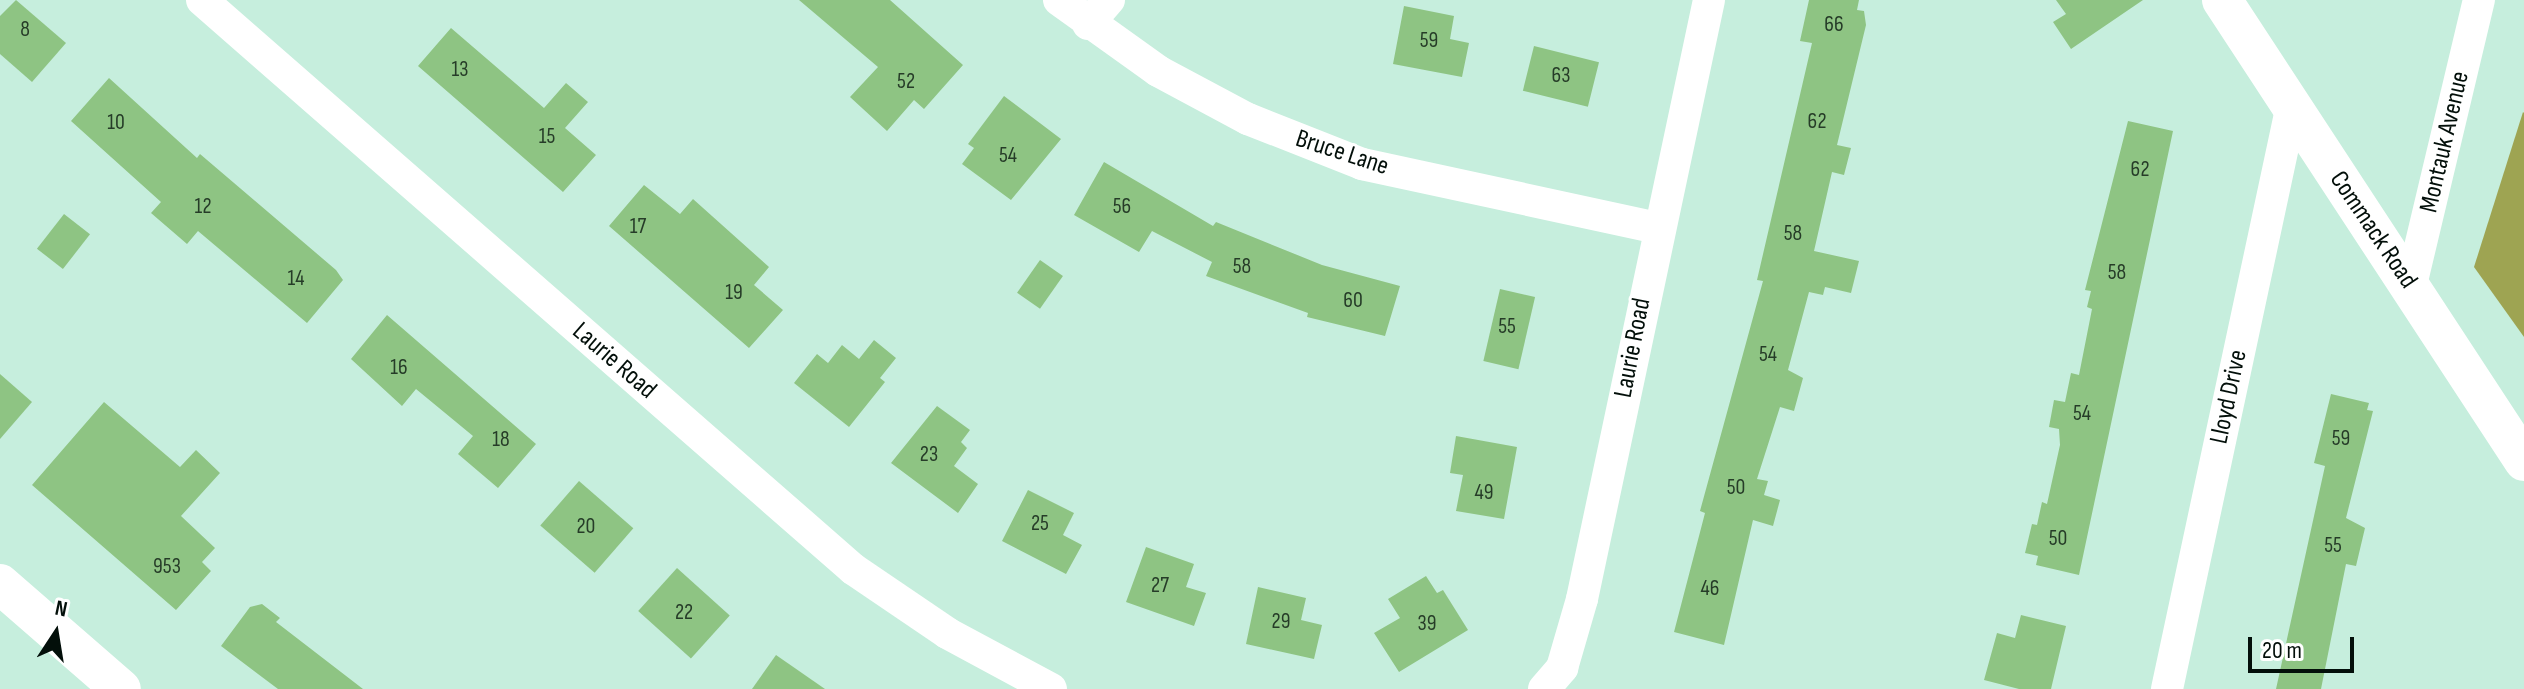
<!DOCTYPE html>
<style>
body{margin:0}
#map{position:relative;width:2524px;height:689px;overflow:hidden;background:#c6eedd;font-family:"Sofia Sans Condensed",sans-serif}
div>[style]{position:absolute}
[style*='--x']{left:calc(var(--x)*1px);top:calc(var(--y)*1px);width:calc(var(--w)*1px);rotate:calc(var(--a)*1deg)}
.forest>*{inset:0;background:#9ea452}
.building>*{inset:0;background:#8ec483;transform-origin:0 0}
.minor>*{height:32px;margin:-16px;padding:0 16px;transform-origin:16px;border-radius:16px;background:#fff}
.tertiary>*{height:40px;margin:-20px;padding:0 20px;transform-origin:20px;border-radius:20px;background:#fff}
span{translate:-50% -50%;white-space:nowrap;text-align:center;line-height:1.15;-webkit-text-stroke:6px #fff;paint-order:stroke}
.number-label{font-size:22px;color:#263c28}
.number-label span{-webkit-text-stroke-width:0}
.street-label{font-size:26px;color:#030f0a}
.north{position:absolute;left:16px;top:593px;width:80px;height:80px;-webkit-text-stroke:6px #fff;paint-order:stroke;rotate:12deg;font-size:22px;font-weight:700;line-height:32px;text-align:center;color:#030f0a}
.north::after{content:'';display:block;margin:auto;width:28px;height:36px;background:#030f0a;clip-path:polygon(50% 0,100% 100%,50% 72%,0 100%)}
.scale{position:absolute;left:2248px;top:637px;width:106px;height:36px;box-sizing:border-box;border:4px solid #030f0a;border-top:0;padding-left:10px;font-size:24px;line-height:28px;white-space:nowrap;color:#030f0a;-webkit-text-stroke:6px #fff;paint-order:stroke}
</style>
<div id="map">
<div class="forest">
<div style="clip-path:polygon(2523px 112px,2524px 113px,2524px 337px,2474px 267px)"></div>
</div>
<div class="building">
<div style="clip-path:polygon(16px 0,66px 43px,32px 82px,0 54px,0 16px)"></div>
<div style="clip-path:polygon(799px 0,890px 0,963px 65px,924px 109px,914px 100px,887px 131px,850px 97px,878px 67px)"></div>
<div style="clip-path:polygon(1809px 0,1859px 0,1857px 10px,1864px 11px,1866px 25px,1837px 145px,1851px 148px,1844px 175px,1832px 172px,1814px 251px,1859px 261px,1851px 293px,1825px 287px,1823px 295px,1809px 292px,1788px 370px,1803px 378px,1794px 411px,1780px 407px,1757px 479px,1768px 481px,1764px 495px,1780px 500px,1773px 526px,1753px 520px,1724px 645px,1674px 632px,1705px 513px,1700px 511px,1763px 281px,1757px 280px,1812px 43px,1800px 41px)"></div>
<div style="clip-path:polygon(2056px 0,2143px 0,2071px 49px,2053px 22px,2066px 14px)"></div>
<div style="clip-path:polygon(1404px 6px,1454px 16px,1450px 39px,1469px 43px,1462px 77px,1393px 64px)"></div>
<div style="clip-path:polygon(451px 28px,544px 108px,566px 83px,588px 102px,565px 128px,596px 155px,563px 192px,418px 66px)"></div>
<div style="left:1534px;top:46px;width:67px;height:46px;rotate:14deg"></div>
<div style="clip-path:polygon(109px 78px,197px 158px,200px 154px,336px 270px,343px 280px,307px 323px,198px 231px,187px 244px,151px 213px,161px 202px,71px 121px)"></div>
<div style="clip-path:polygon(1004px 96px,1061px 139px,1011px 200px,962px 164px,974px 148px,968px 144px)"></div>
<div style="clip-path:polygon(2128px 121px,2173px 131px,2079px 575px,2036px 565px,2038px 556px,2025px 553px,2032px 524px,2037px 525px,2042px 502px,2047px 504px,2060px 445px,2059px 429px,2049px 427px,2054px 400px,2065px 402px,2071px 373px,2079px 375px,2092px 309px,2087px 307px,2091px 291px,2085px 290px)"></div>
<div style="clip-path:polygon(1104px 162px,1213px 226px,1216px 222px,1322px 265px,1400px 286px,1385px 336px,1307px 317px,1308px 313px,1206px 276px,1212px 262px,1152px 231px,1139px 252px,1074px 215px)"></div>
<div style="clip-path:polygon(644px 185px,680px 214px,693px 199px,769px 267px,754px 285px,783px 310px,749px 348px,609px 226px)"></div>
<div style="left:64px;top:214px;width:33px;height:44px;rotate:38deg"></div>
<div style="left:1040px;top:260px;width:28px;height:40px;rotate:35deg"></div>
<div style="left:1500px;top:289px;width:36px;height:74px;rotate:13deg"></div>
<div style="clip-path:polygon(387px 315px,536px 444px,498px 488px,458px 454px,473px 436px,416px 389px,402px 406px,351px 359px)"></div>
<div style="clip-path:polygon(874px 340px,896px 358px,880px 378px,885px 382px,849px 427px,794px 383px,817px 354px,828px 363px,842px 345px,859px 359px)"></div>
<div style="clip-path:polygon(0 374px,32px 402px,0 439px)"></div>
<div style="clip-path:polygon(2331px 394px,2369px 403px,2367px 410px,2373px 411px,2346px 518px,2365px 528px,2356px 566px,2346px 564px,2321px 689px,2276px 689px,2325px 466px,2314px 463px)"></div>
<div style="clip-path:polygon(104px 402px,180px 467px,196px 450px,220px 473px,181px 516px,215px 548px,202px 562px,211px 571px,176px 610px,32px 485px)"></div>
<div style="clip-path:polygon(937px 406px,970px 430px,961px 442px,967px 448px,954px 466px,978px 484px,958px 513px,891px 463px)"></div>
<div style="clip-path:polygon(1456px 436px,1517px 447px,1504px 519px,1456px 511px,1463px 475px,1450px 473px)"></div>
<div style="left:579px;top:481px;width:72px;height:59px;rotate:41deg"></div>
<div style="clip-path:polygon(1028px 490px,1074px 513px,1063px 535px,1082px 545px,1066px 574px,1002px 541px)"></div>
<div style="clip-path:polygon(1146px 547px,1194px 564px,1186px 587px,1206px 593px,1194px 626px,1126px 602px)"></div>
<div style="left:677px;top:568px;width:71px;height:58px;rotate:42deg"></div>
<div style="clip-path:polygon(1426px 576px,1437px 593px,1443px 590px,1468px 630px,1399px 672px,1374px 633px,1400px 618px,1388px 599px)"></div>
<div style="clip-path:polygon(1258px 587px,1306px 598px,1301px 620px,1322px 625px,1314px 659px,1246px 644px)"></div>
<div style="clip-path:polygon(262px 604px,280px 618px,276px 622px,363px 689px,278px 689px,221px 646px,250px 607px)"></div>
<div style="clip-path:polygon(2021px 615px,2066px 626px,2051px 689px,2019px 689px,1984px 680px,1997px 633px,2015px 638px)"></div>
<div style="clip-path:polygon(776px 655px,825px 689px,752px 689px)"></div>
</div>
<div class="minor">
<div style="--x:202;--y:0;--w:865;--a:41.15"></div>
<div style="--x:853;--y:569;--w:114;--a:34.2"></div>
<div style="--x:947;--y:633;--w:118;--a:28.3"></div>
<div style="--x:1059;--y:0;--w:122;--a:35.6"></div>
<div style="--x:1158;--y:71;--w:102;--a:28.1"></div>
<div style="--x:1248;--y:119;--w:123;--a:21.5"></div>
<div style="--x:1362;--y:164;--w:303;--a:12.2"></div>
<div style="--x:1088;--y:24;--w:32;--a:-49"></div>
<div style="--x:2411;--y:285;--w:293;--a:-76.6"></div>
<div style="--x:1544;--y:689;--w:28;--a:-49"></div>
<div style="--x:1562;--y:668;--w:72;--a:-73.8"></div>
<div style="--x:1582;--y:599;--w:612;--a:-78.03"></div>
<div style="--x:2167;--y:689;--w:597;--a:-77.92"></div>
</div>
<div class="tertiary">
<div style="--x:2222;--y:0;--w:551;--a:56.77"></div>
<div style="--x:0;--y:584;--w:160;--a:41"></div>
</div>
<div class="number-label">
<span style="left:1834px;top:25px">66</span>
<span style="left:25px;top:30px">8</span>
<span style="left:1429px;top:41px">59</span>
<span style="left:460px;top:70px">13</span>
<span style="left:1561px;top:76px">63</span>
<span style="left:906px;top:82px">52</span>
<span style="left:1817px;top:122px">62</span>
<span style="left:116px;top:123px">10</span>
<span style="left:547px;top:137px">15</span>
<span style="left:1008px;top:156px">54</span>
<span style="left:2140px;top:170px">62</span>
<span style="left:203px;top:207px">12</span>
<span style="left:1122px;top:207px">56</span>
<span style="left:638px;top:227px">17</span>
<span style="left:1793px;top:234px">58</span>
<span style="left:1242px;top:267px">58</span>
<span style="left:2117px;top:273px">58</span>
<span style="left:296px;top:279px">14</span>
<span style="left:734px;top:293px">19</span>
<span style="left:1353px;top:301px">60</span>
<span style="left:1507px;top:327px">55</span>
<span style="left:1768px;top:355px">54</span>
<span style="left:399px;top:368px">16</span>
<span style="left:2082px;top:414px">54</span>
<span style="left:2341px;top:439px">59</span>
<span style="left:501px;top:440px">18</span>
<span style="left:929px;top:455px">23</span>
<span style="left:1736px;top:488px">50</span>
<span style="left:1484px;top:493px">49</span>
<span style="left:1040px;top:524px">25</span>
<span style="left:586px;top:527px">20</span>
<span style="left:2058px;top:539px">50</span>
<span style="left:2333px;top:546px">55</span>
<span style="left:167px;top:567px">953</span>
<span style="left:1160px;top:586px">27</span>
<span style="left:1710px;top:589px">46</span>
<span style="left:684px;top:613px">22</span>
<span style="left:1281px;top:622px">29</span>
<span style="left:1427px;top:624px">39</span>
</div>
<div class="street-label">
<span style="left:2445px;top:142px;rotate:-77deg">Montauk Avenue</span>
<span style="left:1342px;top:153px;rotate:18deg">Bruce Lane</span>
<span style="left:2373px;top:230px;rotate:56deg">Commack Road</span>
<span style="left:1633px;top:348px;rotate:-79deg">Laurie Road</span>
<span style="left:614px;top:361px;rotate:41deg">Laurie Road</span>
<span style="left:2229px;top:397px;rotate:-78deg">Lloyd Drive</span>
</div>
<div class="north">N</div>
<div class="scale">20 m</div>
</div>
